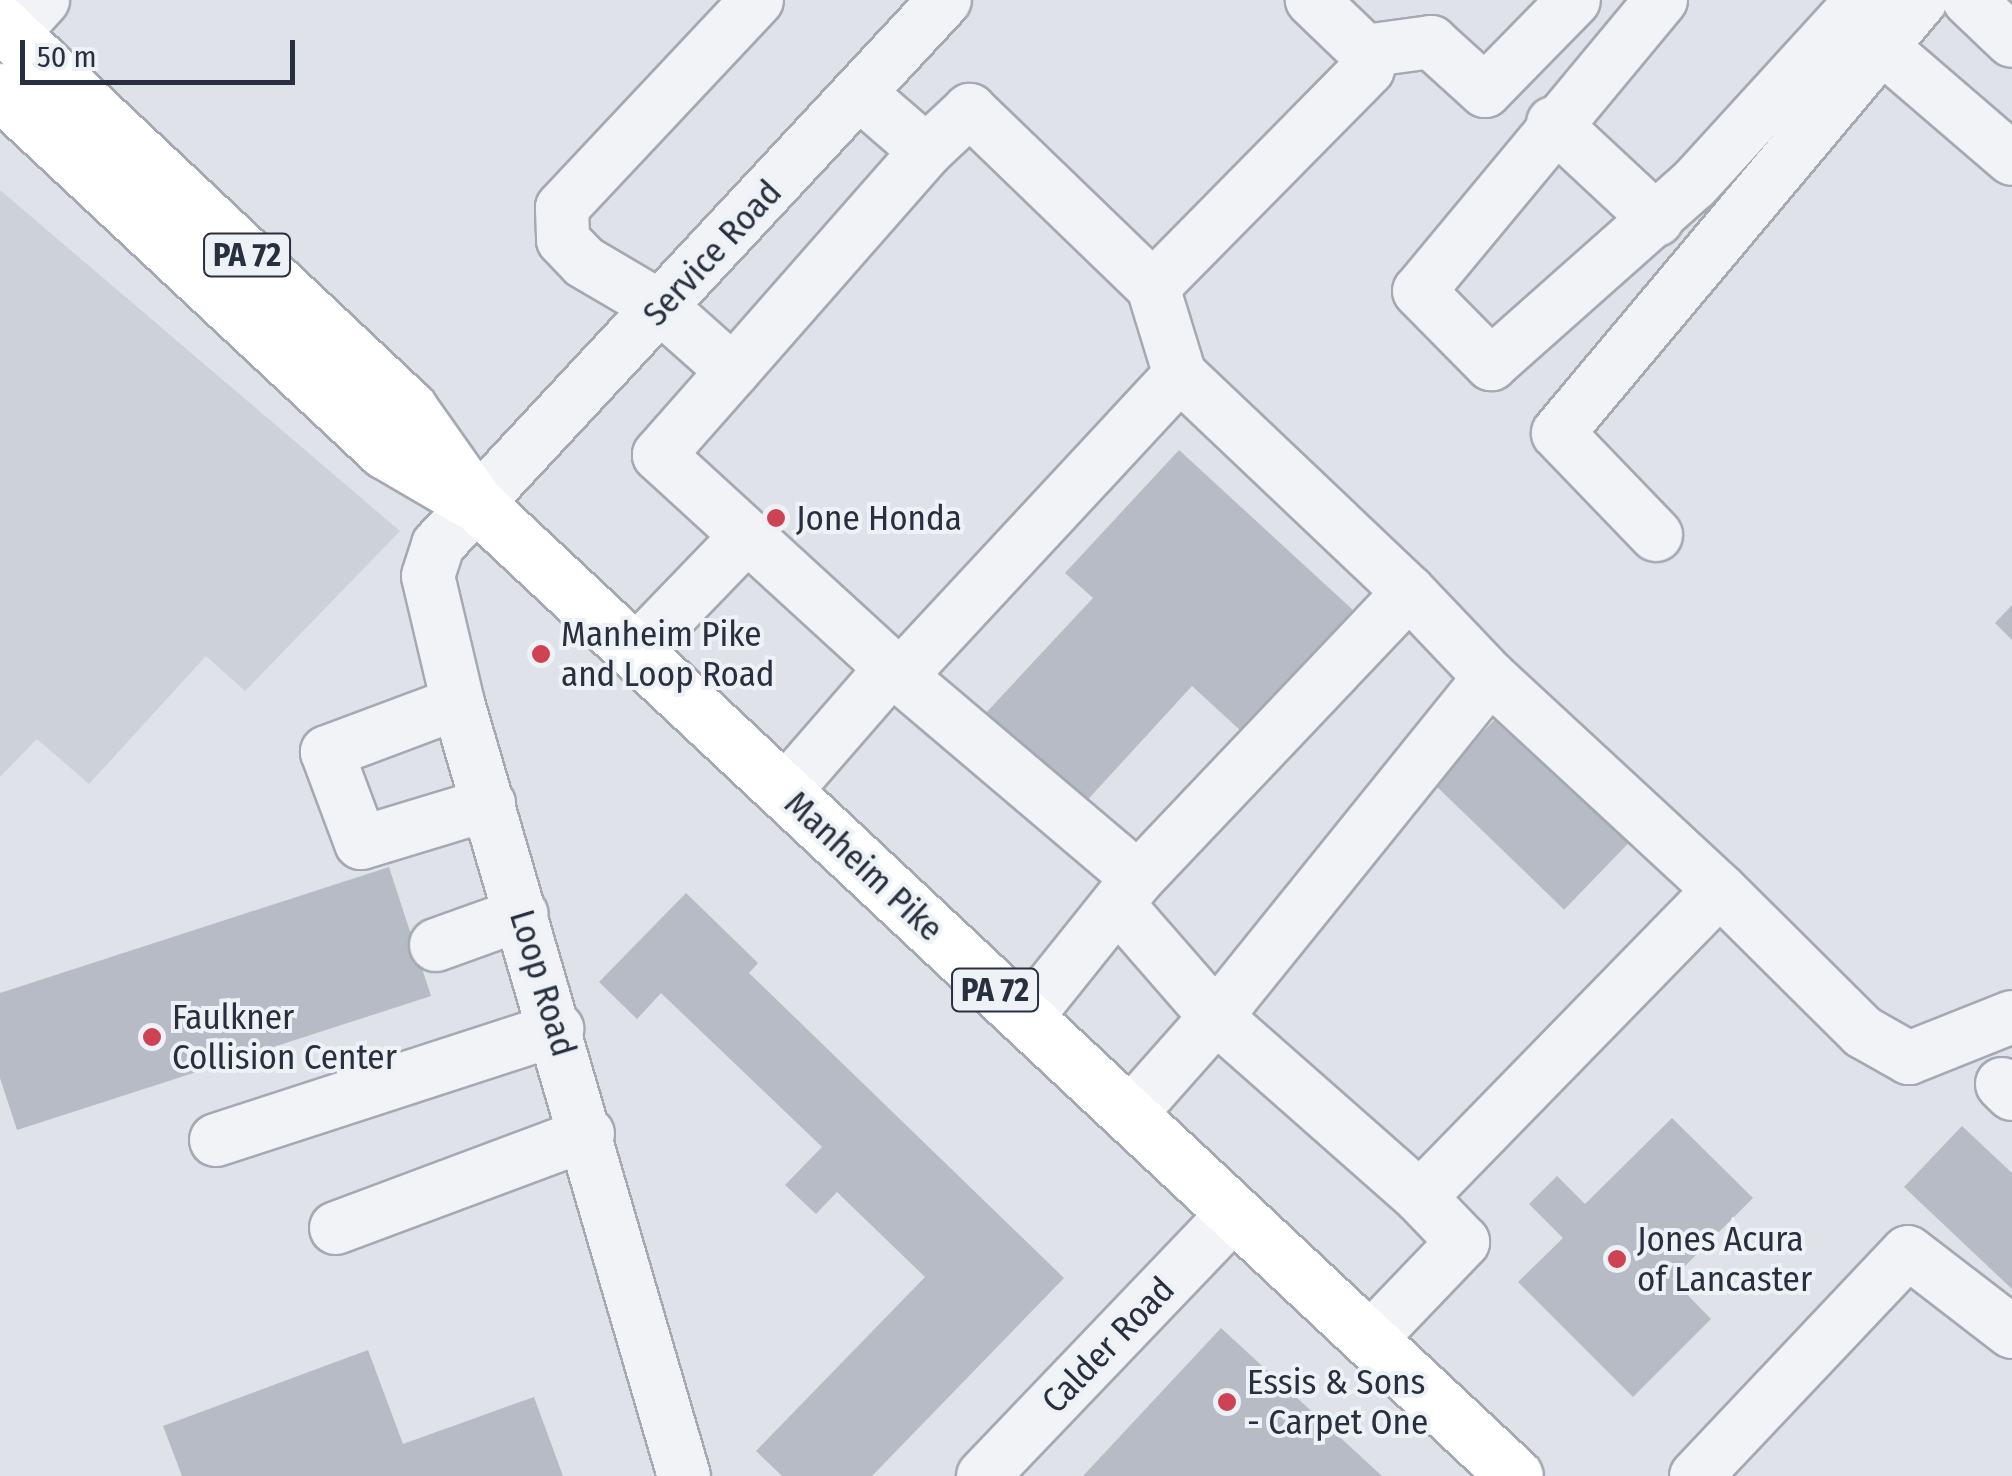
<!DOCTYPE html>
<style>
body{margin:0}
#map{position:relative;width:2012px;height:1476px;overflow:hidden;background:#dfe2e8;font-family:"Fira Sans Condensed",sans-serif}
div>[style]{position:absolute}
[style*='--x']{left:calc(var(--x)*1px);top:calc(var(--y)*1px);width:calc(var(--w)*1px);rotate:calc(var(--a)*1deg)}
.built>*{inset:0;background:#cdd1da}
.building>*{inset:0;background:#b6bbc5;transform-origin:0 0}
.roads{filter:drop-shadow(2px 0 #a4a9b2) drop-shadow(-2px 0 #a4a9b2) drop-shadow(0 2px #a4a9b2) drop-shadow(0 -2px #a4a9b2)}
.minor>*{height:52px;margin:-26px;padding:0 26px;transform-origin:26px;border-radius:26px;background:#f2f3f6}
.major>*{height:55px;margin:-27.5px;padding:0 27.5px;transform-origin:27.5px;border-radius:27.5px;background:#fff}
.dots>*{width:28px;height:28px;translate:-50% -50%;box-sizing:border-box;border:5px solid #eef1f6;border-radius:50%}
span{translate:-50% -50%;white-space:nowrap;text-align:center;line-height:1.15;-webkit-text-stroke:8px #eef1f6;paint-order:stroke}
.shield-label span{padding:2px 8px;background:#eef1f6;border:2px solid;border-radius:8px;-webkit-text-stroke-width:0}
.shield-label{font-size:32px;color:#28303f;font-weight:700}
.street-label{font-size:35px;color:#28303f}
.poi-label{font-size:35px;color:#28303f}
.left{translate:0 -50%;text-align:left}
.scale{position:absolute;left:20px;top:40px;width:275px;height:45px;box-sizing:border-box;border:5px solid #28303f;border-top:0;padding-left:12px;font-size:30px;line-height:35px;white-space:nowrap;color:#28303f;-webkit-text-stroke:8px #eef1f6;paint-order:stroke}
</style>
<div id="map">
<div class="built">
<div style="clip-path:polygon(0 190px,400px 531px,245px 691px,206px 656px,89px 784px,37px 739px,0 777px)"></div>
</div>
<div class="building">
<div style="clip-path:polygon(1179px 450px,1353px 610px,1241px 731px,1192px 686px,1081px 807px,983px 716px,1093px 598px,1065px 573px)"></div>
<div style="clip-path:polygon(2012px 605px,2012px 640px,1995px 623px)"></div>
<div style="left:1502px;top:712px;width:182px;height:99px;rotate:44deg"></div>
<div style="clip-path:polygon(389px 867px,431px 996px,17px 1130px,0 1078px,0 993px)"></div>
<div style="clip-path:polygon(686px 893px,758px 963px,749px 973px,1064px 1278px,872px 1476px,782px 1476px,756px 1451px,925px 1277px,837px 1192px,816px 1214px,785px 1185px,822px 1147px,661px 993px,637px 1019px,599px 982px)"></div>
<div style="clip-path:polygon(1672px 1118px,1753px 1198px,1672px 1279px,1711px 1319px,1633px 1397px,1518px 1282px,1563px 1238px,1529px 1204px,1557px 1176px,1585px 1204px)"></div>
<div style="clip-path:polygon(1962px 1126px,2012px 1173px,2012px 1289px,1904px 1187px)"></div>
<div style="clip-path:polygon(1221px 1328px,1382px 1476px,1083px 1476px)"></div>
<div style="clip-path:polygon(368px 1350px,403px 1444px,534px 1397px,563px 1476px,182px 1476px,163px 1426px)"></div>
</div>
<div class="roads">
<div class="minor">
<div style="--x:757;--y:0;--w:285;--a:133.2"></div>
<div style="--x:562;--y:208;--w:32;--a:88"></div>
<div style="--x:563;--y:240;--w:30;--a:46"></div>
<div style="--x:584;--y:262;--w:91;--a:30.5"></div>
<div style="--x:662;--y:308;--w:95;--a:41.6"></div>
<div style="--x:733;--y:371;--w:293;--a:-48.7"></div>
<div style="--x:926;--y:151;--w:89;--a:-139.1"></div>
<div style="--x:1661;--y:0;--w:378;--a:129.7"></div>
<div style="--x:1419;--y:291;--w:103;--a:45.4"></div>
<div style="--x:1491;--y:364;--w:271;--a:-41.6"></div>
<div style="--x:1694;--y:184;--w:249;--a:-47.6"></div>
<div style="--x:1969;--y:0;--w:59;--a:43.6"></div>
<div style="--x:12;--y:34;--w:46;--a:-47.6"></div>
<div style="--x:1883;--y:48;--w:170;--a:40.7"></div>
<div style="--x:1365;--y:51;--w:67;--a:-7.8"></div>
<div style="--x:1431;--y:42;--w:73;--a:42.2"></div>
<div style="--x:1485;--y:91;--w:127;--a:-45.6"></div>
<div style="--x:1553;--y:123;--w:142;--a:43"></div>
<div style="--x:1153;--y:287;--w:306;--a:-45.4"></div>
<div style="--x:1368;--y:69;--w:18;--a:-99"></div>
<div style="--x:1365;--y:51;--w:74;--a:-136.1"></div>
<div style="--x:733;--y:371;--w:112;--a:131.4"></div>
<div style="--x:659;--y:455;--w:327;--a:42.5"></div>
<div style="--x:900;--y:676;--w:411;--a:-47.1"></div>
<div style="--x:1180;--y:375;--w:92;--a:-107.1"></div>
<div style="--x:1153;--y:287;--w:255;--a:-136"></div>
<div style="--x:970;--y:110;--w:60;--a:137"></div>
<div style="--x:1656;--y:535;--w:141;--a:-133.9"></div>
<div style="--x:1558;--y:433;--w:565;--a:-50.03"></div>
<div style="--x:1409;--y:592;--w:117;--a:46.4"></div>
<div style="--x:636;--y:651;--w:160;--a:-46"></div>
<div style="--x:900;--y:676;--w:312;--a:40.3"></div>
<div style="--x:1138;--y:878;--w:179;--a:128.7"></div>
<div style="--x:458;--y:703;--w:140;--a:159.5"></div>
<div style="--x:327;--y:752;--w:97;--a:69.5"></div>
<div style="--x:361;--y:843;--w:134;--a:-16.9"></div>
<div style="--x:785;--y:791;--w:162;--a:-49"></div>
<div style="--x:1138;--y:878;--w:394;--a:-46.5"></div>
<div style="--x:1409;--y:592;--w:315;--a:-136.5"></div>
<div style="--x:1720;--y:890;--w:202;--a:44.8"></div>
<div style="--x:1863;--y:1032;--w:53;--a:29.5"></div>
<div style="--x:1909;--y:1058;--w:111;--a:-21.7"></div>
<div style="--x:1119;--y:906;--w:147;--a:48.9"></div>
<div style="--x:1216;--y:1017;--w:272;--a:41.4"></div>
<div style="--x:1420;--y:1197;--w:429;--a:-45.7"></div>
<div style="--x:1720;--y:890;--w:313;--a:-137.2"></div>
<div style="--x:1490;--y:677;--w:416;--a:128.9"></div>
<div style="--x:1229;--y:1001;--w:21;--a:129"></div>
<div style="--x:1216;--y:1017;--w:132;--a:131.6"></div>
<div style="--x:436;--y:945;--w:91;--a:-19.8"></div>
<div style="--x:2002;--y:1084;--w:14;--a:45"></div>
<div style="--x:216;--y:1140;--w:359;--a:-18"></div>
<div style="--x:336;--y:1228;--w:269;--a:-20.5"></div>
<div style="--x:1369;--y:1340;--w:136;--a:-46.2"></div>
<div style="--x:1463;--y:1242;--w:62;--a:-133.7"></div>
<div style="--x:684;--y:1476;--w:805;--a:-106.3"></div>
<div style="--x:458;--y:703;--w:130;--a:-103.3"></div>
<div style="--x:428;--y:576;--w:33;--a:-72"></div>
<div style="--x:438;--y:545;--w:744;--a:-47.07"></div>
<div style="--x:983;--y:1476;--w:362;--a:-46.3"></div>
<div style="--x:1696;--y:1476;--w:308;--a:-46.6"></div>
<div style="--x:1908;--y:1252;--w:131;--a:37.6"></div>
</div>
<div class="major">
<div style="--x:0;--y:23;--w:562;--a:43.27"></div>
<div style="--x:409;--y:408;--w:116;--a:54.8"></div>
<div style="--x:476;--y:503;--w:1423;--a:43.12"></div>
<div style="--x:0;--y:91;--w:527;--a:43.08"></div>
<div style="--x:385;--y:451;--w:97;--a:30.3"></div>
</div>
</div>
<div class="dots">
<div style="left:776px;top:518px;background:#ce4353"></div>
<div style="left:541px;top:654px;background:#ce4353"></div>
<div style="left:152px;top:1037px;background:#ce4353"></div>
<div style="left:1617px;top:1259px;background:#ce4353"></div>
<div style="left:1227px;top:1402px;background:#ce4353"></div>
</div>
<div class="shield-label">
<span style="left:247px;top:255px">PA 72</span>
<span style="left:995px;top:990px">PA 72</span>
</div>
<div class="street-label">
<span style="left:712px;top:253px;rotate:-47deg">Service Road</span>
<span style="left:864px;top:866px;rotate:43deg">Manheim Pike</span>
<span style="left:543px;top:983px;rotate:73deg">Loop Road</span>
<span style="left:1108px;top:1345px;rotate:-46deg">Calder Road</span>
</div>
<div class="poi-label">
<span class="left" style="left:796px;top:518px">Jone Honda</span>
<span class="left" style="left:561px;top:654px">Manheim Pike<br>and Loop Road</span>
<span class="left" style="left:172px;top:1037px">Faulkner<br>Collision Center</span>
<span class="left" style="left:1637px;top:1259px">Jones Acura<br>of Lancaster</span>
<span class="left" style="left:1247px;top:1402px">Essis &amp; Sons<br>- Carpet One</span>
</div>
<div class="scale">50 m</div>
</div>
